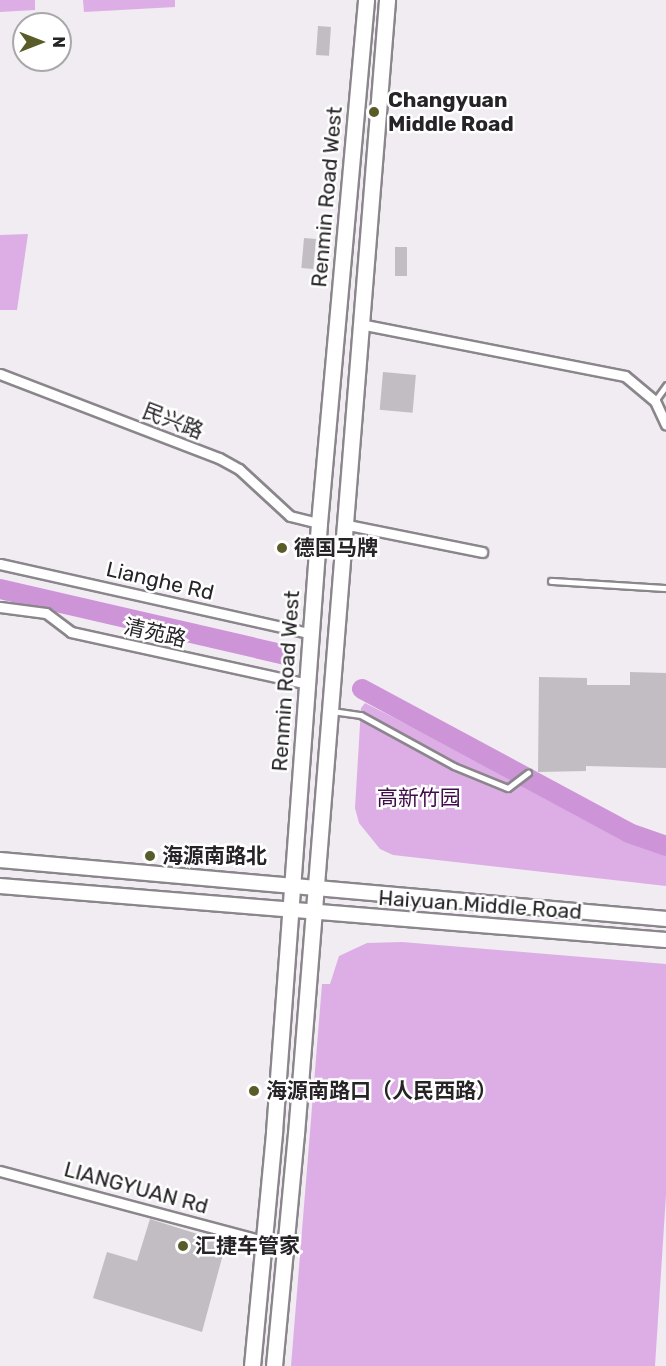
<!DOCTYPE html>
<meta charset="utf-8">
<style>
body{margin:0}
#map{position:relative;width:666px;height:1366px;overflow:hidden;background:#f1ebf2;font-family:Rubik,"Noto Sans SC",sans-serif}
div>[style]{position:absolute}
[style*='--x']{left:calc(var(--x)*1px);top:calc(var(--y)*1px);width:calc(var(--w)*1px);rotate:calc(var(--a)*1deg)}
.green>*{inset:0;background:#ddaee6}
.river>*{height:20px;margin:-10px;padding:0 10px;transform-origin:10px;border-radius:10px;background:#ce94d8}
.building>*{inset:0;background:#c2bdc3;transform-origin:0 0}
.roads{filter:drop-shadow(2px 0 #8b868c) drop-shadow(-2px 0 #8b868c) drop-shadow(0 2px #8b868c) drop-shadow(0 -2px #8b868c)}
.lane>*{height:4.5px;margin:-2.25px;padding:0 2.25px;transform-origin:2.25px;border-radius:2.25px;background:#fff}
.street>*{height:9px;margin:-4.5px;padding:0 4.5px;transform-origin:4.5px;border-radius:4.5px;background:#fff}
.secondary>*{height:14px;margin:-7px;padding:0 7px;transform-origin:7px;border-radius:7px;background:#fff}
.primary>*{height:15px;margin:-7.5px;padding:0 7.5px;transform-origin:7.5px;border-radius:7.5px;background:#fff}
.dots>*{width:16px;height:16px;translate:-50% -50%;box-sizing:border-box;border:3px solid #fff;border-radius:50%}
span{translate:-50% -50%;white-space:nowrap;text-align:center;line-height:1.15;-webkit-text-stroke:5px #fff;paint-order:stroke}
.poi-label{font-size:21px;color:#262427;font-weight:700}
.left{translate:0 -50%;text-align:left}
.street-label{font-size:21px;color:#262427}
.park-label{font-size:21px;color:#410c4a}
.north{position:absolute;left:12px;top:12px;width:60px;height:60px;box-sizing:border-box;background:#fff;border:2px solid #a8a7a9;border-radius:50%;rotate:90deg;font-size:16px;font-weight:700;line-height:24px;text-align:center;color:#262427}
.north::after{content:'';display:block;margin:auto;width:21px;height:27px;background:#595b29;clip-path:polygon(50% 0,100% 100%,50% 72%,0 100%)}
</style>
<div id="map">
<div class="green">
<div style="clip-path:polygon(0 0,35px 0,35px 10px,0 12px)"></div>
<div style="clip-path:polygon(83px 0,175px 0,175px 7px,84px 12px)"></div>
<div style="clip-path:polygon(28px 234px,17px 310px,0 310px,0 235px)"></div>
<div style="clip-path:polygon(365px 703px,634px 839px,666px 850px,666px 886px,393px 855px,380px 849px,359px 823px,355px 808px,361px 708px)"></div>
<div style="clip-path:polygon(402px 942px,666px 964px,666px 1195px,655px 1366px,291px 1366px,322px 984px,330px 984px,339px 956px,367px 943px)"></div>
</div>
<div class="river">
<div style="--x:0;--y:589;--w:294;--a:13"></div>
<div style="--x:362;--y:689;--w:303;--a:28.3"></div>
<div style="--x:629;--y:833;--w:39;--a:19"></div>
</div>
<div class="building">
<div style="left:318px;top:26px;width:13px;height:29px;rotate:4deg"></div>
<div style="left:304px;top:238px;width:12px;height:30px;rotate:5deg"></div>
<div style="left:395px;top:247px;width:12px;height:29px"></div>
<div style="left:383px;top:372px;width:33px;height:38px;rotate:5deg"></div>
<div style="clip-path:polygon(630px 672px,666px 673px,666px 768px,586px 766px,586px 771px,538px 772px,539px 677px,587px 678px,587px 685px,630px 685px)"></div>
<div style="clip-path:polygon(150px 1219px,226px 1243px,202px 1332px,93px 1298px,107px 1252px,137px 1261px)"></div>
</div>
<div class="roads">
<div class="lane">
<div style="--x:655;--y:401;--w:19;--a:-54"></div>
<div style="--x:551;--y:581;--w:115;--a:3.5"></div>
<div style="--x:332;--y:711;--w:29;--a:8"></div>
<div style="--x:361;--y:715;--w:106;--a:28.7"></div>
<div style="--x:454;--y:766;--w:58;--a:22.2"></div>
<div style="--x:508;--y:788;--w:25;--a:-37"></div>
</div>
<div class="street">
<div style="--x:360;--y:324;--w:270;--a:11.1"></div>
<div style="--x:625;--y:376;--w:39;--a:40"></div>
<div style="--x:655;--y:401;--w:26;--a:65"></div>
<div style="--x:0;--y:374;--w:235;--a:21"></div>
<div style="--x:219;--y:458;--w:23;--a:29"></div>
<div style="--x:239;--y:469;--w:69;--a:42.7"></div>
<div style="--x:290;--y:516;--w:30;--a:14"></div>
<div style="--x:343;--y:524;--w:142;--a:11.4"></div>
<div style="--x:0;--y:564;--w:320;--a:12.6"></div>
<div style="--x:0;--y:607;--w:46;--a:7.4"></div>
<div style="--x:46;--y:613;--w:31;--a:37"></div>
<div style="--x:71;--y:632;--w:242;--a:12.4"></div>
<div style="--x:0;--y:1171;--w:272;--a:14.9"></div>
</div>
<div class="secondary">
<div style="--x:0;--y:860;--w:669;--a:5.06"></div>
<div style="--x:0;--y:886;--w:668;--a:4.64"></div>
</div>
<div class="primary">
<div style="--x:252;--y:1366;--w:235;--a:-84.6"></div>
<div style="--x:274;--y:1132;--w:611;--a:-85.77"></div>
<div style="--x:319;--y:523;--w:525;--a:-84.86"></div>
<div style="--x:274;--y:1366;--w:233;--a:-84.6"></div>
<div style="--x:296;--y:1134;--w:1138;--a:-85.41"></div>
</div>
</div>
<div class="dots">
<div style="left:374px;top:112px;background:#595b29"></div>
<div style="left:282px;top:548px;background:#595b29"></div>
<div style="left:150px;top:856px;background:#595b29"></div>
<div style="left:254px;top:1091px;background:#595b29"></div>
<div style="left:183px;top:1246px;background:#595b29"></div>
</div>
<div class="poi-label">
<span class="left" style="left:388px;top:112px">Changyuan<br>Middle Road</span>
<span class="left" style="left:294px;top:548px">德国马牌</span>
<span class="left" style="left:162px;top:856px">海源南路北</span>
<span class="left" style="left:266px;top:1091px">海源南路口（人民西路）</span>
<span class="left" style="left:195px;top:1246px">汇捷车管家</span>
</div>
<div class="street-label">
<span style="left:327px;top:197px;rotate:-85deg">Renmin Road West</span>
<span style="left:173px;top:421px;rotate:21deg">民兴路</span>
<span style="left:160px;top:581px;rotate:13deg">Lianghe Rd</span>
<span style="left:155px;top:633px;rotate:13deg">清苑路</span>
<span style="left:286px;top:681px;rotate:-86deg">Renmin Road West</span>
<span style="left:480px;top:905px;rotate:4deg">Haiyuan Middle Road</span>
<span style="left:136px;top:1188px;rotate:15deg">LIANGYUAN Rd</span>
</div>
<div class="park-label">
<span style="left:419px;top:798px">高新竹园</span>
</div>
<div class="north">N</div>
</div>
